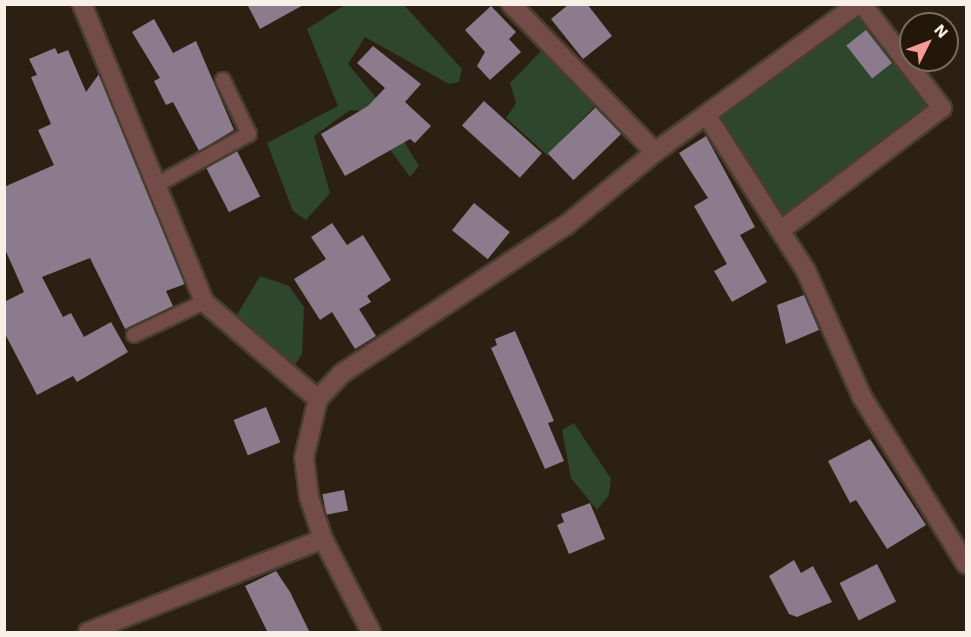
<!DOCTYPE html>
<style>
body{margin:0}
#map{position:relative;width:971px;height:637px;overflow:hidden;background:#2c2012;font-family:"Work Sans",sans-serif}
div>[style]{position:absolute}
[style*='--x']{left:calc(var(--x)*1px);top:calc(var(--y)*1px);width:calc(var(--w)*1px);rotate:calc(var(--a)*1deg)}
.green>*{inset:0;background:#2d462c}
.building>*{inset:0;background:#8c7b8c;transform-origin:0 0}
.roads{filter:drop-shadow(2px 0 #493d30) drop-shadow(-2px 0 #493d30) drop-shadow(0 2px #493d30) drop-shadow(0 -2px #493d30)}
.lane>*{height:14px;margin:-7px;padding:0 7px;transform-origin:7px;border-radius:7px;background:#734c48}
.street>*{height:18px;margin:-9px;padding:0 9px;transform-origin:9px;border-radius:9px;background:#734c48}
span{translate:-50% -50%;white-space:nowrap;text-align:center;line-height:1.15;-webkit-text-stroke:4.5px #221708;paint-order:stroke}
.frame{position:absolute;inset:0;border:6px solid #f8f0e7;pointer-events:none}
.north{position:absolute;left:899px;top:12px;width:60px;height:60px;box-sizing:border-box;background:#221708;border:2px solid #786e61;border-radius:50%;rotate:48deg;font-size:16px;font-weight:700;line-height:24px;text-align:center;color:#f8f0e7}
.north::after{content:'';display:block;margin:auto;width:21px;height:27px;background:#f59c94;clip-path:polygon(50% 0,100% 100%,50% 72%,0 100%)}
</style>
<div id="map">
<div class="green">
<div style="clip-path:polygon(345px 5px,404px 5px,462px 69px,459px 82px,449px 84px,365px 37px,348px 64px,378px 100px,419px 166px,410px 177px,362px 111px,350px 110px,314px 136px,330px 193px,306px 220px,293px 211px,267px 143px,338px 106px,307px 29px)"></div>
<div style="clip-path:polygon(861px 15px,931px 104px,929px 111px,783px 220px,720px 117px)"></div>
<div style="clip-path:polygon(542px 50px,597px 104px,547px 155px,506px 118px,516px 103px,510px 83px)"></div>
<div style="clip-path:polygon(260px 276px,289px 286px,304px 307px,302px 354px,293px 368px,235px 318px)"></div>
<div style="clip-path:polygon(574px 423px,611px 479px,609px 495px,597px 510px,571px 478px,562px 430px)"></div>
</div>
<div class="building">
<div style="clip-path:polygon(247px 4px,305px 4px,260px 29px)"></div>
<div style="clip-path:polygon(569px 4px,587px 4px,612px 36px,583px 59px,551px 19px)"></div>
<div style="clip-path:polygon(491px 6px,516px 32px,509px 39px,521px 52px,490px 80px,477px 66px,485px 52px,465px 30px)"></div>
<div style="clip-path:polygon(154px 19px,173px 53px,196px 41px,234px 130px,199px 151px,173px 102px,166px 105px,154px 81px,160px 78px,132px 32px)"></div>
<div style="left:866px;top:30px;width:42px;height:25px;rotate:52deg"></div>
<div style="clip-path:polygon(373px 46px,421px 84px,405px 102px,431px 126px,415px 143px,410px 139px,345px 176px,321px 134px,368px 106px,385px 88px,357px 63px)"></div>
<div style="clip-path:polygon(55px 48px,58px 54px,68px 50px,86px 92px,99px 74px,185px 284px,166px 291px,173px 306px,125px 329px,90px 258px,42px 277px,63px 317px,71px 313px,84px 337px,111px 322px,128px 352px,77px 382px,73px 376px,37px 395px,4px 332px,4px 302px,24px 292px,4px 247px,4px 187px,54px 165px,38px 130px,51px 124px,31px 77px,37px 75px,29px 59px)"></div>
<div style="left:484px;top:101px;width:78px;height:33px;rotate:42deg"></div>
<div style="left:596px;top:107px;width:37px;height:67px;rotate:46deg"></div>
<div style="clip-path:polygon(706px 136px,755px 227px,740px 235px,767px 282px,732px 302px,714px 271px,727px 264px,694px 206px,708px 198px,679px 153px)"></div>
<div style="left:237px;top:151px;width:51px;height:35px;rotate:63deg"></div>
<div style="left:474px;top:203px;width:46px;height:35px;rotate:39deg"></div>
<div style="clip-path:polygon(332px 223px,347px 245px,363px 235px,391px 280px,367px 296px,371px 302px,359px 309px,376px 336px,355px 349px,332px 312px,320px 320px,294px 279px,326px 259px,311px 237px)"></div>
<div style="clip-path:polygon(804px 295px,819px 330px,786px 344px,777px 305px)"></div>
<div style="clip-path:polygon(515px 331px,554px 421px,548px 423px,564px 461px,545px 469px,491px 348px,497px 345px,495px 339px)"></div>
<div style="left:266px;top:407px;width:38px;height:35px;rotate:68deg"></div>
<div style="clip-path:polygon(870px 439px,926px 525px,887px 549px,856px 500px,850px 503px,828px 461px)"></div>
<div style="left:344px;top:490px;width:21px;height:22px;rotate:79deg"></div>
<div style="clip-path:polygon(590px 503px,605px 539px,569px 554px,557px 525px,564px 522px,561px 514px)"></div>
<div style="clip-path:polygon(794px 560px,801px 573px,813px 566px,832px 602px,797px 617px,789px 614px,769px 576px)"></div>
<div style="left:877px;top:564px;width:42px;height:42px;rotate:63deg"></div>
<div style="clip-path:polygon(276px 571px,290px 592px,310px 633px,268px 633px,245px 586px)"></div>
</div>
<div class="roads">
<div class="lane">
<div style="--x:158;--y:184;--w:104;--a:-28.8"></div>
<div style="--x:249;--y:134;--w:60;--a:-115.7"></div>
<div style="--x:134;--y:335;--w:77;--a:-25.2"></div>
</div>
<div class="street">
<div style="--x:82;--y:4;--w:322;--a:67.7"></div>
<div style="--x:204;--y:302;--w:150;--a:40.4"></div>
<div style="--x:511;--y:4;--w:206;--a:45.8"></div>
<div style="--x:707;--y:116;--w:184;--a:57.4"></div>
<div style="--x:806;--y:271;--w:138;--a:66"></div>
<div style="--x:862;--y:397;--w:197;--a:58.1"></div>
<div style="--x:781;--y:230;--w:202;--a:-37.2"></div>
<div style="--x:942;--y:108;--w:131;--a:-127.6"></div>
<div style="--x:88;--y:632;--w:253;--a:-21.6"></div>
<div style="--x:371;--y:632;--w:105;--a:-117.3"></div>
<div style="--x:323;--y:539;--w:44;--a:-108.4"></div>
<div style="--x:309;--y:497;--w:39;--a:-97"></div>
<div style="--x:304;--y:458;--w:61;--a:-76.7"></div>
<div style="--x:318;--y:399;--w:34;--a:-47"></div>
<div style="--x:341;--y:374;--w:268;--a:-33.5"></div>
<div style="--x:565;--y:226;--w:117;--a:-39.4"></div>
<div style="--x:655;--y:152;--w:251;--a:-36.1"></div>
</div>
</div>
<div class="frame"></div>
<div class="north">N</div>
</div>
